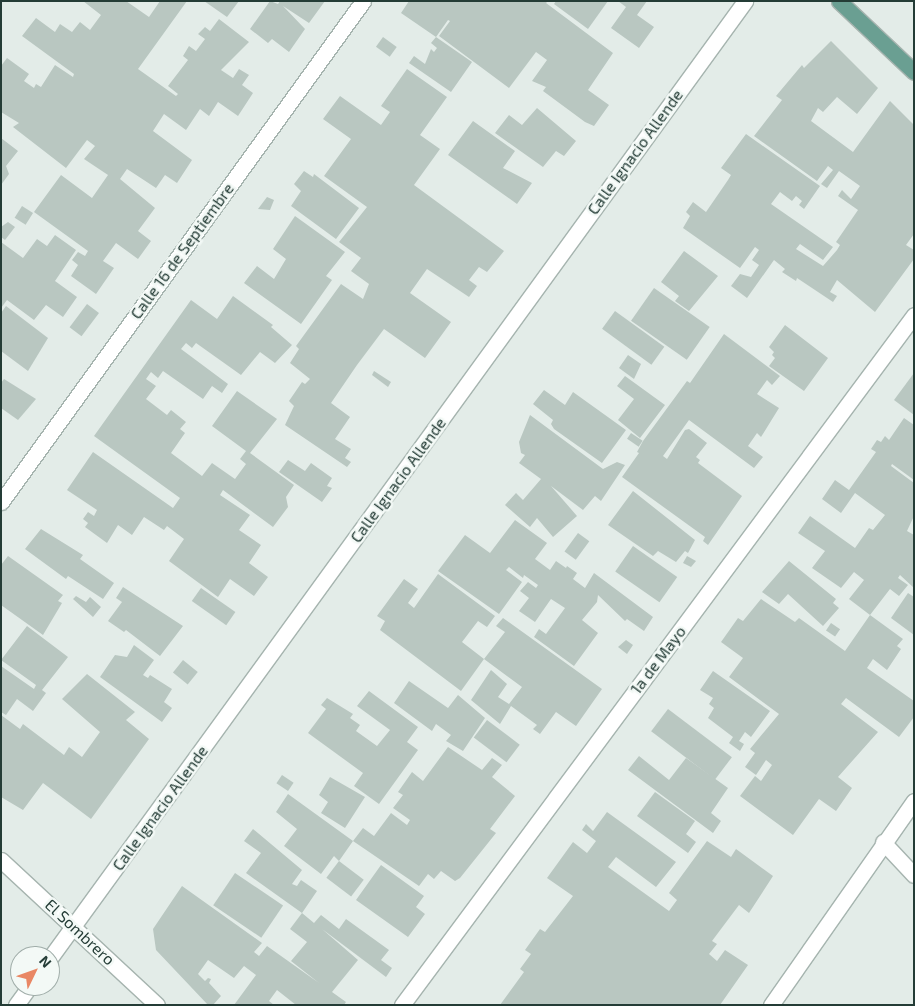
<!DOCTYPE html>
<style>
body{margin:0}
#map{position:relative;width:915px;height:1006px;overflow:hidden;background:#e3ece8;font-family:"Exo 2",sans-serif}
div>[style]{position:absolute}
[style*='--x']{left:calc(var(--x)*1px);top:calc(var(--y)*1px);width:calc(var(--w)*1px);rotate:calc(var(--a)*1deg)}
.building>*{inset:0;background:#b9c7c1;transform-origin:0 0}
.roads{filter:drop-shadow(1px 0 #a6b4af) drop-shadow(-1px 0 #a6b4af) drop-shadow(0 1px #a6b4af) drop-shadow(0 -1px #a6b4af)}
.minor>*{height:15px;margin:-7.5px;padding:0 7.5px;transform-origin:7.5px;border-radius:7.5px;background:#fff}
.major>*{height:15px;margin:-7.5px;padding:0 7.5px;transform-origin:7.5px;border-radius:7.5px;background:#6a9f92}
span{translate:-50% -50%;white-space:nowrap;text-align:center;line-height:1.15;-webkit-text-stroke:5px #f3f9f6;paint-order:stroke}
.street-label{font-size:16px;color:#243c36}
.frame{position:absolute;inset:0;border:2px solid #243c36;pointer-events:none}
.north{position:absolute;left:10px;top:946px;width:50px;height:50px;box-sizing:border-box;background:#f3f9f6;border:1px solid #a0ada9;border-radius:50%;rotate:48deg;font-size:14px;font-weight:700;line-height:20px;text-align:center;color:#243c36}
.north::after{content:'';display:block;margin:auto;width:18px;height:22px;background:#e98764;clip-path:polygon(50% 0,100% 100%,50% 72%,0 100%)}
</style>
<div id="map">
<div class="building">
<div style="clip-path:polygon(83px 1px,126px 1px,149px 17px,160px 1px,187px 1px,138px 69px,176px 96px,178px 94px,168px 86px,188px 60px,183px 56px,189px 46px,196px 51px,205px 39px,198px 34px,205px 27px,210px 31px,219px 19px,249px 42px,221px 70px,233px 78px,239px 69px,249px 75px,242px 85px,253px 93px,238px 116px,218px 102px,209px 116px,200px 109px,186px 130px,164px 114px,153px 131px,192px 160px,177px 183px,165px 175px,156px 188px,127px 169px,120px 179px,155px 208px,138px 231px,151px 241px,138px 259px,116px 243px,103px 261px,114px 268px,96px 294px,71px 276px,78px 265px,72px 260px,78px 252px,85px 256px,88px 251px,34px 212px,61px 175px,92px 198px,108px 175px,84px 159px,95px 146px,87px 140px,66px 168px,13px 127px,19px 123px,1px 112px,1px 66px,7px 58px,29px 74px,24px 81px,34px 88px,36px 84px,41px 87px,55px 65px,73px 77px,74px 74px,22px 36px,36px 18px,55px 32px,60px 24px,72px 32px,80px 22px,90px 30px,101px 15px)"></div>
<div style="clip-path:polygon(204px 1px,239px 1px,227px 17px)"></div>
<div style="clip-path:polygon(270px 1px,278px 4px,280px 1px,325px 1px,309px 23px,283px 6px,305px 29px,289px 52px,272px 39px,268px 43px,250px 29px)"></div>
<div style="clip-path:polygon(409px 1px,548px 1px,546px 3px,613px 53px,588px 90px,609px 105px,594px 126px,585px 122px,543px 91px,546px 87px,532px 81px,547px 60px,536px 52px,509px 88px,439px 36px,450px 21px,448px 20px,436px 37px,401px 13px)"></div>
<div style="clip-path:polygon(556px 1px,608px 1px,588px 29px,554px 4px)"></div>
<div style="clip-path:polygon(618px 1px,647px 1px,637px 15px,654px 27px,639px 48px,611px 28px,626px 7px)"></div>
<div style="left:383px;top:37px;width:17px;height:12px;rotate:36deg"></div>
<div style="clip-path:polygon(436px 37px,472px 62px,451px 92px,409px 63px,414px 56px,425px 64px,431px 49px,434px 52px,437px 48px,431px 43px)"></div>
<div style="clip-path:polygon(831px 41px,878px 88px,857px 114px,837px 97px,823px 112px,818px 108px,811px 121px,853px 152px,890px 101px,914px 125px,914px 234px,906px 245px,914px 250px,914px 259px,875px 312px,837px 280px,830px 292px,837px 296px,833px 302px,797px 278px,796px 281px,782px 272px,785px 269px,774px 260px,747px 298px,731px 286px,740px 274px,751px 277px,759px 265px,752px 260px,759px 250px,755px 247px,740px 268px,683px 228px,690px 216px,686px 212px,693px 202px,706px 212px,728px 180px,731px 175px,721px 168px,746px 134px,820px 186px,804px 209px,799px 205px,802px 201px,796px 196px,792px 201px,780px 192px,771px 204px,833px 247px,823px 260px,800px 244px,796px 249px,823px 266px,837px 250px,840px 245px,836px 242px,858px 210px,838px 196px,842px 190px,851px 199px,860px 186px,839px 171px,827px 188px,821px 184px,833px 170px,828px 166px,817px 181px,754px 136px,782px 100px,776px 96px,802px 65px,804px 68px)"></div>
<div style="clip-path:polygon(407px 69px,447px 97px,420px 135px,440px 149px,414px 185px,504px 251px,487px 272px,479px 267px,469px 280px,477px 286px,469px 297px,427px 269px,410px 293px,451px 322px,425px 358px,384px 329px,357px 365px,331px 403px,350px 417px,335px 439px,351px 449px,345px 458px,351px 462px,347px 467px,285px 425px,294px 406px,289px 401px,302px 382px,305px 384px,310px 379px,290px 363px,299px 349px,296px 346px,341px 284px,363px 299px,369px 284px,351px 271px,361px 258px,339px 242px,367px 207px,324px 176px,351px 139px,323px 119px,340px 96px,381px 125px,390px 112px,381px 106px)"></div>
<div style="clip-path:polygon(537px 108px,576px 141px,564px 156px,556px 151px,543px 167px,495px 133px,509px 115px,522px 125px)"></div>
<div style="clip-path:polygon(473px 121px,515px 151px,503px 168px,532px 183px,517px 204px,448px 155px)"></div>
<div style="clip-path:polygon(1px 138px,18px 151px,6px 166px,9px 174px,1px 185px)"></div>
<div style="clip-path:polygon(304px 171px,313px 177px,314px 174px,359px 208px,336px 239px,291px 206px,301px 191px,294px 184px)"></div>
<div style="clip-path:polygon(267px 197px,274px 200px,270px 210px,258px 209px)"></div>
<div style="left:22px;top:206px;width:13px;height:14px;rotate:32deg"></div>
<div style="clip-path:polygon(295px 216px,345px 252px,326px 276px,332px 280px,301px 324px,244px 283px,257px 266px,274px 279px,286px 259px,273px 249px)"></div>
<div style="clip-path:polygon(8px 222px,15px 227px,5px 240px,1px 237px,1px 227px)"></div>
<div style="clip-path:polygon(55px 235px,76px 250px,55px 281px,77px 297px,63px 317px,46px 305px,34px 320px,7px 300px,1px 308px,1px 242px,23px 258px,37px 239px,47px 246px)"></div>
<div style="clip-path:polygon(684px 251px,718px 276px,689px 311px,675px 301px,679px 296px,661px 282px)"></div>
<div style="left:654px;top:288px;width:68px;height:40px;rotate:35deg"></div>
<div style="clip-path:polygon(233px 296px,273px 325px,271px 327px,292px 345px,275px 363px,260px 352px,241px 375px,196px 343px,192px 348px,186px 343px,181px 349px,228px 384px,222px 393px,212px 386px,203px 399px,163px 371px,158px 378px,151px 372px,146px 379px,156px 386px,146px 399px,167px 415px,171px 410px,186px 422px,180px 429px,185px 433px,171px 453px,202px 476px,212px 463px,235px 479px,246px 464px,240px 459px,246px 451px,212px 426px,237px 391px,277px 419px,250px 453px,294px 485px,286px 497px,288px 507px,273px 527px,223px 490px,220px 495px,250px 515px,239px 530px,261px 545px,249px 563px,268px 577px,254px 596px,230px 579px,218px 597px,169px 561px,184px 539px,167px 526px,164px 530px,144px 517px,132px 535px,118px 525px,107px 543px,85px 527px,88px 523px,83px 519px,88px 512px,94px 516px,97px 510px,67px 490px,93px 452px,173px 508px,180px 498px,94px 436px,191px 300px,217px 319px)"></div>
<div style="left:87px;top:304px;width:15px;height:29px;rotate:37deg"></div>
<div style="clip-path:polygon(6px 306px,48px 338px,28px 371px,1px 351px,1px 313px)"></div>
<div style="left:615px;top:311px;width:61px;height:22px;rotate:36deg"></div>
<div style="clip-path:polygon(785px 325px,828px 358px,804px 391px,769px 366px,775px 358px,772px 355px,774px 352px,769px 347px)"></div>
<div style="clip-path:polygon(724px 334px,780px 376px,772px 385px,767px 380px,757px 394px,779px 408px,761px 437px,757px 433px,748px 446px,763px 457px,754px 468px,689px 420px,663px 456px,667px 459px,685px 430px,689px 429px,707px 443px,696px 457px,700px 460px,698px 463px,742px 496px,708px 545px,703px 541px,705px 537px,622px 477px,639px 453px,637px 452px,643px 441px,687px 381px,690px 383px)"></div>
<div style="clip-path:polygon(628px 355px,641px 364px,634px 379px,619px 368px)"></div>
<div style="clip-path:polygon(374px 371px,391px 382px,388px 387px,372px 375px)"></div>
<div style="clip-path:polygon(914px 373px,914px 415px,894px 400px)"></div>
<div style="clip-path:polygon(625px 376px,665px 405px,640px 438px,618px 420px,634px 399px,617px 386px)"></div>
<div style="clip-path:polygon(4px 379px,36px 399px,18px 420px,1px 408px,1px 383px)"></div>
<div style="clip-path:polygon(544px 390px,565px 405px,573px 392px,626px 430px,602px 463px,554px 429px,551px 424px,553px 420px,533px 404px)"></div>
<div style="clip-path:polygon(530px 415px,603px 469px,617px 462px,625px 465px,601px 501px,595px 496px,583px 510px,551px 486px,577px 516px,553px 537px,537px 518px,530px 527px,505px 505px,516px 493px,523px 500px,541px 479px,519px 463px,525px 455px,521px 453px,519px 442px)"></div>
<div style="clip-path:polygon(904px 418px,914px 425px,914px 480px,892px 464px,891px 466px,914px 483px,914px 516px,907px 531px,914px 535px,914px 588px,900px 575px,898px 578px,908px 585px,899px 596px,890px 589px,870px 615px,849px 599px,864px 580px,854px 572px,841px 588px,812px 568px,825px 551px,798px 533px,810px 516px,855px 548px,869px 528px,873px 530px,885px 515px,855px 493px,841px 513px,822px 499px,835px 480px,849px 490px,876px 452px,871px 449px,877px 440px,881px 442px,885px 436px,889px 440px)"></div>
<div style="left:631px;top:433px;width:14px;height:7px;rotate:34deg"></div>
<div style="clip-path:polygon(288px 460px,305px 471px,311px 463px,332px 478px,327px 486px,332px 488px,322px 502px,279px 472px)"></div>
<div style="clip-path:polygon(633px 491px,695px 540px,688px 553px,685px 551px,676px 562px,658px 551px,653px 556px,608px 525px)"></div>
<div style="clip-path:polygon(515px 520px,547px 543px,535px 559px,550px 570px,556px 561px,566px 568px,567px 566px,577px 573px,573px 579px,585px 588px,594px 573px,653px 617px,644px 631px,627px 619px,625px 621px,598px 595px,597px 602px,582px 620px,598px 633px,574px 666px,534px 637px,539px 629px,546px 634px,565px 608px,551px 599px,535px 622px,519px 611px,529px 598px,520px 591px,528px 582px,536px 588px,538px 585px,524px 575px,523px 578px,509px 567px,506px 570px,522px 582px,499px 614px,438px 571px,465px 535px,490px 553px)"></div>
<div style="clip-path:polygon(41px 529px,83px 555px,80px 559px,114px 583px,103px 599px,68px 576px,66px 579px,25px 549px)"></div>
<div style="left:578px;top:533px;width:14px;height:23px;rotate:36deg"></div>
<div style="left:633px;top:546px;width:54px;height:31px;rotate:35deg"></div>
<div style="clip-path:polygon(8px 556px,63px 595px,58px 601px,62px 603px,43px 635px,1px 605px,1px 565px)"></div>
<div style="clip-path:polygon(687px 556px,696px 561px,691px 567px,683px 563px)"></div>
<div style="clip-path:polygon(789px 561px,836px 599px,833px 603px,839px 608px,823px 626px,788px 594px,779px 604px,762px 592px)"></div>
<div style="clip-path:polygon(438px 574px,495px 616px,487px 627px,478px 621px,462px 642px,484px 659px,461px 691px,380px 630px,385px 621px,377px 616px,404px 579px,418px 589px,408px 603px,414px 608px)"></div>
<div style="clip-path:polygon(123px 587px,183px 626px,160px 656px,126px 630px,124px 632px,108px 621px,122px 602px,116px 598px)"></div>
<div style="left:201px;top:588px;width:42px;height:16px;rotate:35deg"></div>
<div style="clip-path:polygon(908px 593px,914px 597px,914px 635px,891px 618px)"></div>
<div style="clip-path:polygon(76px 596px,86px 602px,90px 597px,101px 607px,93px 617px,73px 599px)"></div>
<div style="clip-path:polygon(761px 599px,795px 622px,799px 618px,845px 651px,870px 615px,903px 639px,897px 646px,901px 649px,887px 670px,873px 659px,867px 668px,914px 701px,914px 717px,899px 737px,846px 698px,841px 704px,878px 732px,838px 777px,852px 788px,836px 811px,819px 799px,793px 835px,740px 796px,755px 776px,761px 781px,772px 765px,766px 760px,756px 775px,745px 767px,755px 753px,750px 749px,779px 714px,729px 677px,743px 658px,721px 642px,738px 618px,743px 621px)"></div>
<div style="clip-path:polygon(503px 618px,602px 689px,576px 726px,556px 712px,540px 734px,533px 729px,537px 725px,511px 706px,500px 724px,471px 700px,491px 670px,507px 684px,498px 697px,509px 704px,522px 687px,484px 659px,505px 632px,496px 626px)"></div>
<div style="left:831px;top:623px;width:11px;height:9px;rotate:34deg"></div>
<div style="clip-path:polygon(27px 626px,68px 657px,42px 690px,46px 693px,33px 711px,17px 699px,6px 715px,1px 712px,1px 666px,34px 689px,36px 685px,1px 660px)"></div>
<div style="clip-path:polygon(626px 640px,633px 645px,627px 654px,618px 647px)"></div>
<div style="clip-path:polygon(134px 645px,154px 660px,143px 675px,148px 678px,150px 675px,172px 689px,164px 702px,172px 708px,162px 722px,100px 677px,115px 655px,127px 657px)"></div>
<div style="left:183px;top:660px;width:19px;height:16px;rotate:39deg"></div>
<div style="clip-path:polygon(713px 671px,770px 711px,751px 737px,745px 732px,739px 741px,744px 744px,740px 751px,729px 743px,733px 737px,708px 718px,714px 708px,709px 704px,713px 698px,700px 690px)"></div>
<div style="clip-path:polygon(87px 674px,135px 712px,126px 720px,149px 739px,91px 819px,43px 783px,23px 810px,1px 797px,1px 715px,20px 729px,23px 724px,64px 755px,69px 747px,82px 757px,100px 732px,62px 699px)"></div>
<div style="clip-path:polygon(409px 681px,448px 708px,458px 695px,485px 718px,463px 751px,446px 741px,451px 735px,436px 724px,432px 731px,394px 703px)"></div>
<div style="clip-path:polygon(369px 691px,418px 727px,407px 742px,418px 750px,379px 804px,354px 786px,363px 773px,308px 733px,326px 709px,321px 705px,327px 698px,353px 714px,350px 718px,360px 725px,356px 731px,377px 746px,390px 730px,357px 706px)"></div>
<div style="left:668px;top:709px;width:80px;height:28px;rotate:37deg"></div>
<div style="left:487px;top:720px;width:41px;height:22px;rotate:37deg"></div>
<div style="clip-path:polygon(448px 747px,482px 770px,492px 758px,502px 765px,492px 777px,515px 796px,490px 829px,496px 833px,460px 878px,455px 881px,441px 871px,434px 879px,428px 874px,419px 886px,353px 841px,363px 828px,374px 836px,391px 813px,407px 825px,410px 820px,393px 808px,403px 795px,398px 792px,412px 772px,423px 781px)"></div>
<div style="clip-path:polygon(639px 756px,669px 780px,686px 758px,728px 788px,711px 813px,721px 821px,713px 833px,628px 770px)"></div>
<div style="left:282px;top:775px;width:14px;height:10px;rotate:34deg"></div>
<div style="clip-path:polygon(330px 777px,365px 797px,345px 828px,321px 813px,328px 802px,319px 795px)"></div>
<div style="clip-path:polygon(655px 792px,695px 821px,686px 834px,696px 842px,688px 853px,637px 816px)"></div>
<div style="clip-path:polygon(288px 794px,353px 841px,339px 861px,334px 856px,321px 874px,284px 846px,297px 829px,276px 812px)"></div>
<div style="clip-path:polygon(607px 812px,676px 862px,656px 887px,616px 857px,608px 867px,669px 911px,677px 900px,669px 893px,707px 841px,731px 857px,736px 849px,773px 876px,749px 913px,739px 905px,712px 941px,717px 944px,709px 954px,717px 961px,725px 950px,748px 965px,720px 1005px,500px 1005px,524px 972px,520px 969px,531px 954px,525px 950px,540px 929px,545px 932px,573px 896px,547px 878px,573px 842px,587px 853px,596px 841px,582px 830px,586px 824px,593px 831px)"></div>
<div style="clip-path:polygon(253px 829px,302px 870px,292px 884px,297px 886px,301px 880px,317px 891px,302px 913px,246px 873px,261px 853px,244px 841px)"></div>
<div style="left:339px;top:861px;width:31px;height:21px;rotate:37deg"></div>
<div style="clip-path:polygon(381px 865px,424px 896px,416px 907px,425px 914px,408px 937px,356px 900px)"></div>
<div style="left:235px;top:873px;width:58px;height:39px;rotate:34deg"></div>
<div style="clip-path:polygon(182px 886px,262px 943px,254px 952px,259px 956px,267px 946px,319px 983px,291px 961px,307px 942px,290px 929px,302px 913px,314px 923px,321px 915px,339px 929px,346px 919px,389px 950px,381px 960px,392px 968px,386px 977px,322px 929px,358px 960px,332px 992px,346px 1002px,344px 1005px,296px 1005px,277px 990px,269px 1001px,274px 1005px,234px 1005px,256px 975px,244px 966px,234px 978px,208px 960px,198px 974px,205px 981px,208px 978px,211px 979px,209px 983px,221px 996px,213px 1005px,208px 1005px,156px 950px,153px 929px)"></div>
</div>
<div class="roads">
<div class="minor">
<div style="--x:1;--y:502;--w:618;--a:-54.15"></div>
<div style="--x:883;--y:842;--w:45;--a:46.8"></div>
<div style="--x:1;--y:860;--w:213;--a:42.9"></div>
<div style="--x:50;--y:958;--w:1183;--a:-54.01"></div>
<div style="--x:16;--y:1005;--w:24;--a:-54"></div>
<div style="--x:402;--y:1005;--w:859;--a:-53.42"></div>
<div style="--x:771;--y:1005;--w:249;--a:-55"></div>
</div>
<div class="major">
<div style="--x:839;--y:1;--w:103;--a:43.4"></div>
</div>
</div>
<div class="street-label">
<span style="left:635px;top:152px;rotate:-54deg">Calle Ignacio Allende</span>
<span style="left:182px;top:251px;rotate:-54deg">Calle 16 de Septiembre</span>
<span style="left:398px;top:480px;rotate:-54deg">Calle Ignacio Allende</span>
<span style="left:658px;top:660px;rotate:-53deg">1a de Mayo</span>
<span style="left:160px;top:808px;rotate:-54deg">Calle Ignacio Allende</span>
<span style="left:80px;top:932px;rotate:43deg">El Sombrero</span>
</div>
<div class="frame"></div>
<div class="north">N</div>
</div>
